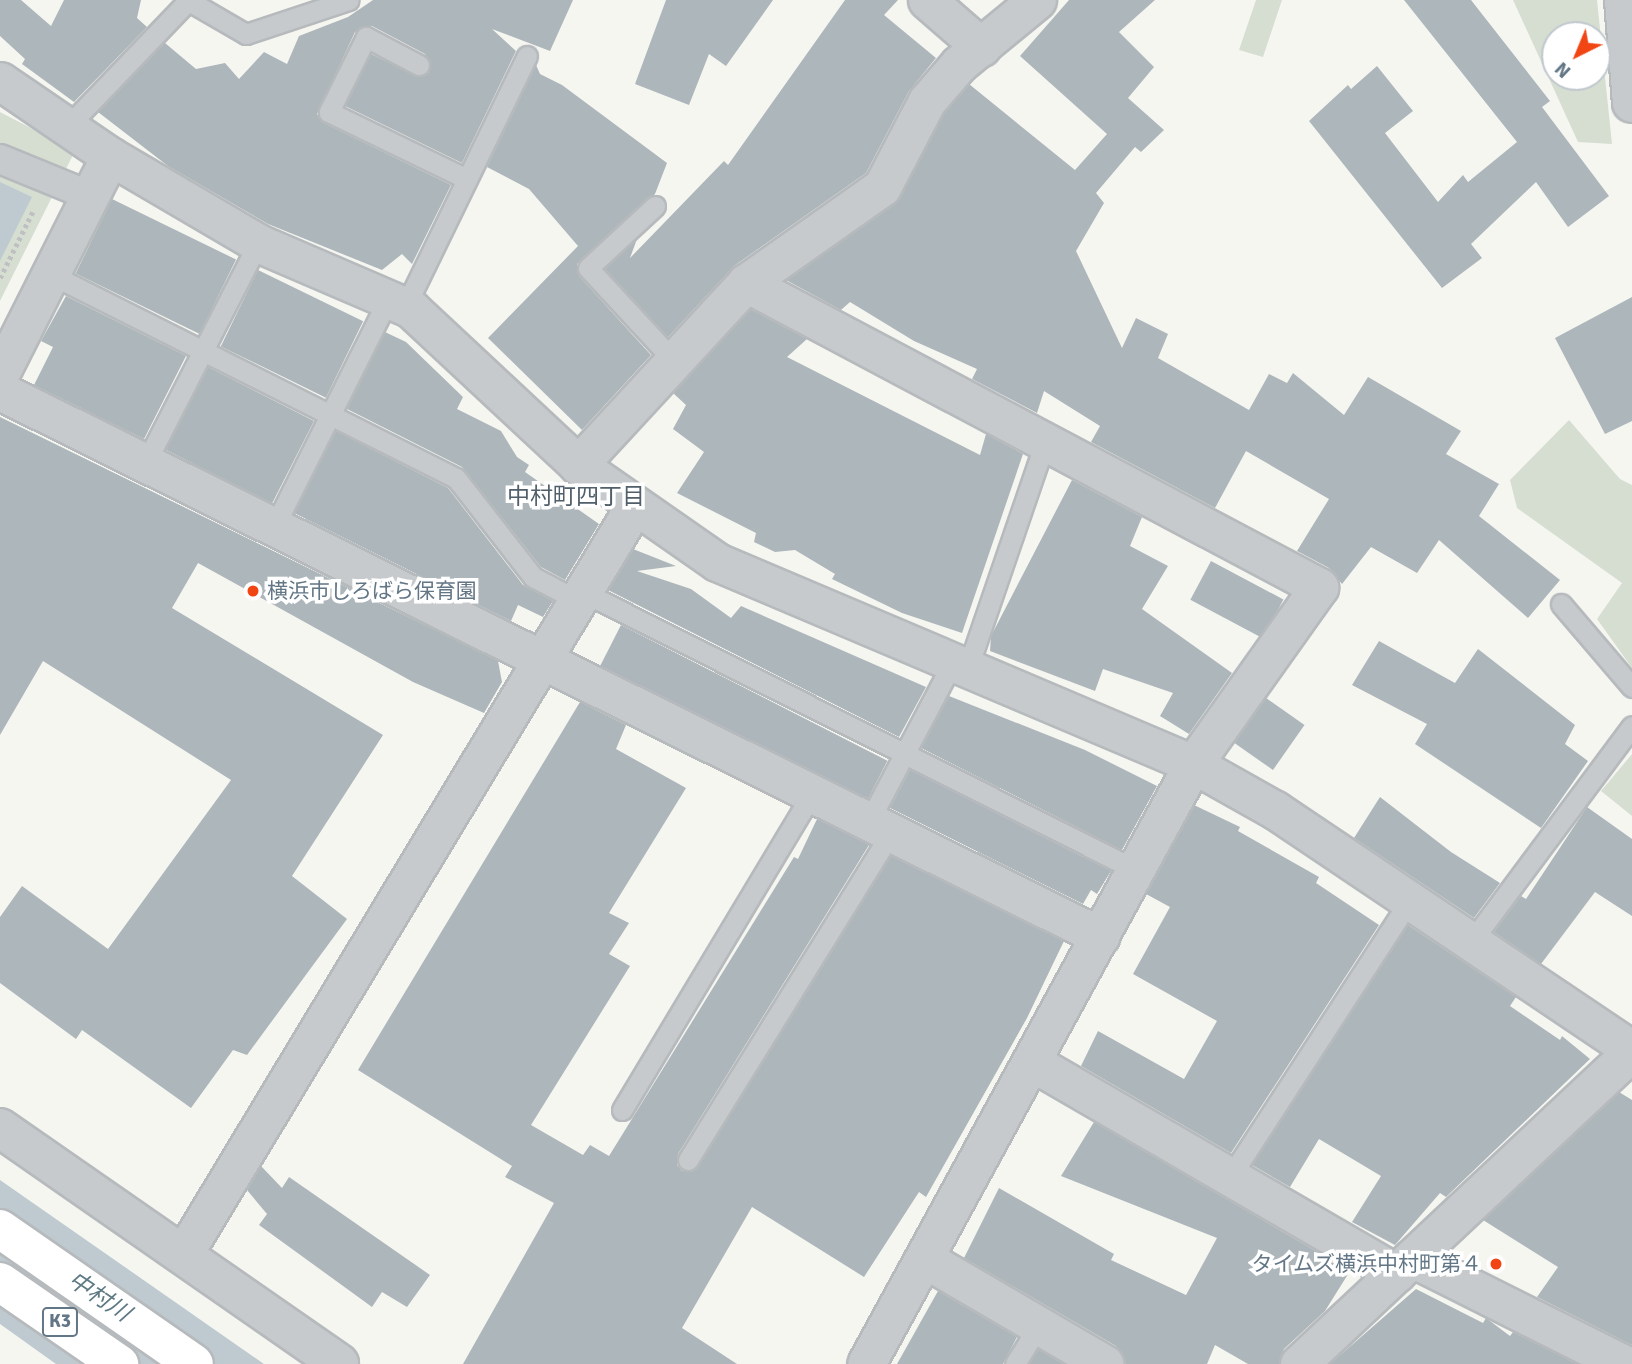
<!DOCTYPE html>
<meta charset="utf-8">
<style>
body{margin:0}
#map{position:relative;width:1632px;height:1364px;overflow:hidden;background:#f6f6f1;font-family:Signika,"Noto Sans JP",sans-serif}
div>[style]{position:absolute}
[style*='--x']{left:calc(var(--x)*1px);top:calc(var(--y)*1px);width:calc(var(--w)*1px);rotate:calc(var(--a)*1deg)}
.green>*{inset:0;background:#d6ded2}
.water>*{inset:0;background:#becacf}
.building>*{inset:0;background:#adb6ba;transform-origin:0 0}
.path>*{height:4.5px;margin-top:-2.25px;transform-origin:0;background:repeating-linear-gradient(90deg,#bec0c2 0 3.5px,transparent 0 7px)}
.roads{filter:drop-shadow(2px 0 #b6babd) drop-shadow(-2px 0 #b6babd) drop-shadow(0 2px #b6babd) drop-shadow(0 -2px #b6babd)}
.service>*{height:19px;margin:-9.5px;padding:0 9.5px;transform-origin:9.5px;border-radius:9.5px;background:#c7cacd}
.pedestrian>*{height:28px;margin:-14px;padding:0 14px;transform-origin:14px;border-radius:14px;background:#c7cacd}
.minor>*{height:37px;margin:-18.5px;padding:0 18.5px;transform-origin:18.5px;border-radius:18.5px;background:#c7cacd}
.tertiary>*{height:38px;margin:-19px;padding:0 19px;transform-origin:19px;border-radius:19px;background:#c7cacd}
.motorway>*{height:38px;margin:-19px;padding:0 19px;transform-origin:19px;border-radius:19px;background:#fff}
.dots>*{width:19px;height:19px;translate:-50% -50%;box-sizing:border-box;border:4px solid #fff;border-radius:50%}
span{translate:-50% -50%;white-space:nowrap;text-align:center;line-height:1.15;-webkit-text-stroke:7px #fff;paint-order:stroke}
.shield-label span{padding:2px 5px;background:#fff;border:2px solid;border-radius:5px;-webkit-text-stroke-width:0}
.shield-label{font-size:19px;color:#627685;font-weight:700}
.poi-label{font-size:21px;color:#627685}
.left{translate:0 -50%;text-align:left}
.right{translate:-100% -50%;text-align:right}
.neighbourhood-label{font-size:23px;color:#505f69}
.water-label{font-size:23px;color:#5d7983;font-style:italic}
.north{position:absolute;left:1541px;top:21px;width:70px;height:70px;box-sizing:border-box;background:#fff;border:2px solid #c0c8ce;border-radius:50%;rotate:223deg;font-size:19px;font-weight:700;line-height:28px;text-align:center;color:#627685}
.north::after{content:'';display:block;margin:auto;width:24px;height:32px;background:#f24514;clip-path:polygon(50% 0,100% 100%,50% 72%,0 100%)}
</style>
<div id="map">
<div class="green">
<div style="clip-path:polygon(1256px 0,1282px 0,1263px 57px,1239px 50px)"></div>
<div style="clip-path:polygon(evenodd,1513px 0,1597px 0,1612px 144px,1578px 142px,1513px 0,1555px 35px,1597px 35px,1597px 77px,1555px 77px,1555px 35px)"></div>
<div style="clip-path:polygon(0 112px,75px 151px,0 301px)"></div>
<div style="clip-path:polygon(1569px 420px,1620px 479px,1632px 485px,1632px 668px,1597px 619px,1622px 583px,1517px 508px,1510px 480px)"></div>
<div style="clip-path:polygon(1632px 754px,1632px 816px,1601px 791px)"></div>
</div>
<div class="water">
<div style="clip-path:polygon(0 182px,32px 197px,0 261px)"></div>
<div style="clip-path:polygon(0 1180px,264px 1364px,56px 1364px,0 1324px)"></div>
</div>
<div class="building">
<div style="clip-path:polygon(0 0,21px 0,51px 26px,64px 0,141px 0,137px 18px,147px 27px,74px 102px,22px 64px,25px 59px,0 36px)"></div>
<div style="clip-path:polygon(373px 0,573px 0,550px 51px,492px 29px,516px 51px,462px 163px,345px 106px,371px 54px,419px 77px,431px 65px,425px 54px,372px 26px,355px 32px,317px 114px,324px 123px,451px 185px,412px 264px,402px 254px,382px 270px,268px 224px,168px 166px,98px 112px,165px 43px,196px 69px,225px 63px,239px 79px,264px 52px,287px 64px,299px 36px,348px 17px)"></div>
<div style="clip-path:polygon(666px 0,773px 0,726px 66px,709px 54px,689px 105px,635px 84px)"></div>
<div style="clip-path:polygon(845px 0,898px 0,884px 15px,936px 58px,909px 91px,866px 173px,734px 266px,668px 337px,605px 269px,637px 239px,630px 258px,724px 161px,728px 165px)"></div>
<div style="clip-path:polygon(1069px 0,1155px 0,1119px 32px,1154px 67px,1128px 98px,1164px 130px,1141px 152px,1135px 147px,1096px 193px,1104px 203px,1076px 251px,1122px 348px,1136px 318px,1168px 334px,1158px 358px,1249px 410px,1269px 374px,1287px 383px,1293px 373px,1344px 415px,1368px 377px,1461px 431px,1446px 454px,1499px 484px,1479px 516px,1560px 580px,1528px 618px,1439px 540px,1417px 573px,1371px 547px,1342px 584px,1329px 568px,1297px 551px,1329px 499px,1246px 451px,1215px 508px,1091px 442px,1100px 426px,1044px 391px,1037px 413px,972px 379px,977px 369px,914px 341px,850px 302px,841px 310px,786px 280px,895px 204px,944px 113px,969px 84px,1075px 170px,1107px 134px,1020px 56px)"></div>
<div style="clip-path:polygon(1404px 0,1471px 0,1550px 101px,1542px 107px,1609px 196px,1568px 227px,1536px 182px,1471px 244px,1482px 258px,1442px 288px,1309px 121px,1348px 85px,1351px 89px,1377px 66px,1413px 111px,1385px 133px,1438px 202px,1463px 175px,1468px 182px,1517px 142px)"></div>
<div style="clip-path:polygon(536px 65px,540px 74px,562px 85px,667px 163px,655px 194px,577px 264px,579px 276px,651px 355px,582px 430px,488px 338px,578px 246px,529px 189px,487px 167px)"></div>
<div style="left:112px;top:199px;width:138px;height:83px;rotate:26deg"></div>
<div style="left:258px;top:270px;width:117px;height:85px;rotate:26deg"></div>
<div style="clip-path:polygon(66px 296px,186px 356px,144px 439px,34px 385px,53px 347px,41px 341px)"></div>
<div style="clip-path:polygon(1632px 297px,1632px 421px,1605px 434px,1555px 338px)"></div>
<div style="clip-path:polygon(750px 309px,807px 339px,787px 357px,980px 455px,986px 434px,1023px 454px,962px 633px,902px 613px,832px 579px,835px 574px,795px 550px,775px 552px,754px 542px,756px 533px,677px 493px,704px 452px,673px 429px,686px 405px,673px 393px)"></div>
<div style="clip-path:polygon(385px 332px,406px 342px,463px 397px,457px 409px,501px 431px,517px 457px,529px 465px,525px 472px,599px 524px,565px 580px,541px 567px,462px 467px,347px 409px)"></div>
<div style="left:208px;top:367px;width:119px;height:93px;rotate:27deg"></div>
<div style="clip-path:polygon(0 417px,498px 661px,502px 682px,484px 713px,413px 682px,198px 563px,172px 608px,383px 735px,292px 876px,347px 919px,247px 1055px,233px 1050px,191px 1108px,82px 1030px,76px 1039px,0 983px,0 917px,22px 886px,108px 949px,231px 780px,43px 661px,0 735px)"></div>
<div style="clip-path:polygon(336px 431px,448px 488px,523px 585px,553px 601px,543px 617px,518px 605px,511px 621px,294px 513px)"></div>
<div style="clip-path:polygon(1072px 480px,1142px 517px,1130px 546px,1168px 566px,1142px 609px,1232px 673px,1189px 734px,1160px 716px,1173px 693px,1103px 669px,1095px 691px,990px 651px,991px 636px)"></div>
<div style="clip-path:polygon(633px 549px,676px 566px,637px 571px,691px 589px,731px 618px,741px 606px,926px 687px,899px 737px,608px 590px)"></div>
<div style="left:1211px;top:561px;width:82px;height:44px;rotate:28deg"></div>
<div style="left:621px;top:625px;width:299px;height:46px;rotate:27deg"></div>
<div style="clip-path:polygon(1379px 641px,1455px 683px,1478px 649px,1575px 725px,1565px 744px,1588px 761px,1541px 828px,1415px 744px,1427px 724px,1352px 685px)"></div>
<div style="clip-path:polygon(949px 696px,1085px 750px,1157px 786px,1122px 850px,921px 748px)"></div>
<div style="left:1266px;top:698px;width:47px;height:55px;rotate:35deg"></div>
<div style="clip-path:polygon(580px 702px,626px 725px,616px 749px,686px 788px,609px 913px,629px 923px,609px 954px,630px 966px,531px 1125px,583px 1155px,590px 1145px,609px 1156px,794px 857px,798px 859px,817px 819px,869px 845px,678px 1154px,677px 1165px,682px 1171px,698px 1166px,891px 856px,1064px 941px,1027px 1018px,926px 1197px,919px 1192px,864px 1277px,752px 1207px,682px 1328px,737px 1364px,463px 1364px,554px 1203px,505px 1177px,512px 1166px,358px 1070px)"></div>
<div style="clip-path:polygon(910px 770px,1111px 871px,1097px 894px,1091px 890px,1083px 904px,890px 808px)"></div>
<div style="clip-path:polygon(1380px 797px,1451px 852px,1500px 883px,1474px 918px,1354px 838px)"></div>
<div style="clip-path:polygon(1194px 805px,1240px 827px,1238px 831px,1319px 877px,1316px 883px,1379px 925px,1231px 1153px,1081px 1066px,1098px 1031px,1184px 1079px,1217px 1021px,1133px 974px,1170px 907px,1146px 894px)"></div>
<div style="clip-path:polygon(1587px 807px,1632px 839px,1632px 916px,1595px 892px,1541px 964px,1494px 932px,1521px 896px,1526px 899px)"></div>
<div style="clip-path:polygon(1408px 925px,1516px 997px,1510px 1006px,1560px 1040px,1562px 1036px,1590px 1059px,1446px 1197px,1440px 1193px,1395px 1245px,1352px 1222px,1381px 1176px,1319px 1139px,1290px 1187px,1252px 1165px)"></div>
<div style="clip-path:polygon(1619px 1092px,1632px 1100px,1632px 1345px,1537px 1297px,1558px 1267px,1483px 1220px)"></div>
<div style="clip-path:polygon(1094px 1122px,1350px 1271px,1325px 1311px,1284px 1349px,1279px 1364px,1248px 1364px,1215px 1345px,1207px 1364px,1126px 1364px,1116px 1346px,964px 1258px,999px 1188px,1114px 1254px,1111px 1260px,1186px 1295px,1217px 1238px,1061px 1176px)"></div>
<div style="clip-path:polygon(261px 1166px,282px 1188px,289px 1177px,430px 1275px,407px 1307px,382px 1292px,372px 1307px,259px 1225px,267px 1214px,247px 1190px)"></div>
<div style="clip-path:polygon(1416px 1289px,1483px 1323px,1486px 1318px,1510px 1336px,1513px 1332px,1577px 1364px,1330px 1364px)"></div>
<div style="clip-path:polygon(938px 1291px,1017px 1337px,1003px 1364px,897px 1364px)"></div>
<div style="clip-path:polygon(1038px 1349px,1063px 1364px,1029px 1364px)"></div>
</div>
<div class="path">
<div style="--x:0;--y:278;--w:77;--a:-63.8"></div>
</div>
<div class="roads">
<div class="service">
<div style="--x:189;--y:1;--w:66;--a:30.1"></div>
<div style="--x:246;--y:34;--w:108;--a:-18.3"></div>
<div style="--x:419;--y:65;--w:60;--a:-152.2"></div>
<div style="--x:366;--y:37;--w:84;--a:116.3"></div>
<div style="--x:329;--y:112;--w:153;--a:25.9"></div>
<div style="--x:67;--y:127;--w:176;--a:-46.2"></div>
<div style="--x:655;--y:206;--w:91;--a:137.2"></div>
<div style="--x:588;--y:268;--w:127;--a:47.2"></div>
<div style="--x:52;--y:275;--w:452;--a:26.7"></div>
<div style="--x:456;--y:478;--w:125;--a:52.1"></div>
<div style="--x:533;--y:577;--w:50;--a:27.6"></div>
<div style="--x:405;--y:307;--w:279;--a:-64.1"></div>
<div style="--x:145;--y:464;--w:248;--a:-62.9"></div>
<div style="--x:273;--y:529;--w:257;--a:-63.4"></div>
<div style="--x:583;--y:592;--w:619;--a:26.69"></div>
<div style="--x:1561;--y:604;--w:109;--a:49.5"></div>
<div style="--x:967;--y:670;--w:241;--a:-71.1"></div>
<div style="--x:868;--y:823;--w:180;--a:-62.2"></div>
<div style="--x:1471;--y:942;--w:269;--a:-53.3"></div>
<div style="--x:622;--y:1110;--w:367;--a:-59"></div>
<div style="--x:688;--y:1160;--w:384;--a:-58.2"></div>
<div style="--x:1230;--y:1177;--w:329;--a:-57"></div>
<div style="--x:1015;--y:1364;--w:46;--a:-58.4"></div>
</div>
<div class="pedestrian">
<div style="--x:0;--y:159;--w:97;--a:22.3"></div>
</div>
<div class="minor">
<div style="--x:927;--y:0;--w:72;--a:41"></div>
<div style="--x:0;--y:81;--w:133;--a:34.3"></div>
<div style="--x:110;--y:156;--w:172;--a:30.4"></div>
<div style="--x:258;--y:243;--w:167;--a:23.3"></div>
<div style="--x:411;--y:309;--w:229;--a:43"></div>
<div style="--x:578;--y:465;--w:169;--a:34.9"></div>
<div style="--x:717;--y:562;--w:517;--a:22.99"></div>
<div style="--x:1193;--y:764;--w:94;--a:29.3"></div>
<div style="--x:1275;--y:810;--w:430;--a:33.9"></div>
<div style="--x:746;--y:283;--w:649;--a:27.95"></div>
<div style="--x:1319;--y:587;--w:217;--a:125.4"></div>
<div style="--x:1193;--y:764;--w:683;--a:118.59"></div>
<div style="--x:0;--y:374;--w:244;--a:-63.2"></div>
<div style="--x:0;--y:391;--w:1228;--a:26.36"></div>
<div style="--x:578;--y:465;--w:248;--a:-47.3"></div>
<div style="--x:746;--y:283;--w:166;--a:-35.2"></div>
<div style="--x:882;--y:187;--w:97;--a:-62.4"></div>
<div style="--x:927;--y:101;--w:49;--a:-49.1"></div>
<div style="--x:959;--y:64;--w:101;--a:-39.4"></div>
<div style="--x:1032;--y:1062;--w:421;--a:30.1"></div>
<div style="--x:184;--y:1253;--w:871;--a:-58.9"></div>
<div style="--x:1412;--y:1258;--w:237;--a:26.6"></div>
<div style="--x:925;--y:1259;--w:208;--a:30.3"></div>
<div style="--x:1299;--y:1364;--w:457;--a:-43.2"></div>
</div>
<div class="tertiary">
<div style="--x:1624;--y:0;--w:103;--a:85.6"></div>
<div style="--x:0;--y:1128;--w:413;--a:34.8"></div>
</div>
<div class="motorway">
<div style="--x:0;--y:1229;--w:236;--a:34.8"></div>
<div style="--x:0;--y:1282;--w:145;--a:34.6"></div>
</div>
</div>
<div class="dots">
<div style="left:253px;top:591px;background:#f24514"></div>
<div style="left:1496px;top:1264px;background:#f24514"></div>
</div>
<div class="shield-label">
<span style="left:60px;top:1322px">K3</span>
</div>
<div class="poi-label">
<span class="left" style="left:267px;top:591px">横浜市しろばら保育園</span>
<span class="right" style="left:1482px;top:1264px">タイムズ横浜中村町第４</span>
</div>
<div class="neighbourhood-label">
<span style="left:576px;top:497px">中村町四丁目</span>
</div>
<div class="water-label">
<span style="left:99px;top:1297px;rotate:34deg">中村川</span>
</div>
<div class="north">N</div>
</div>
